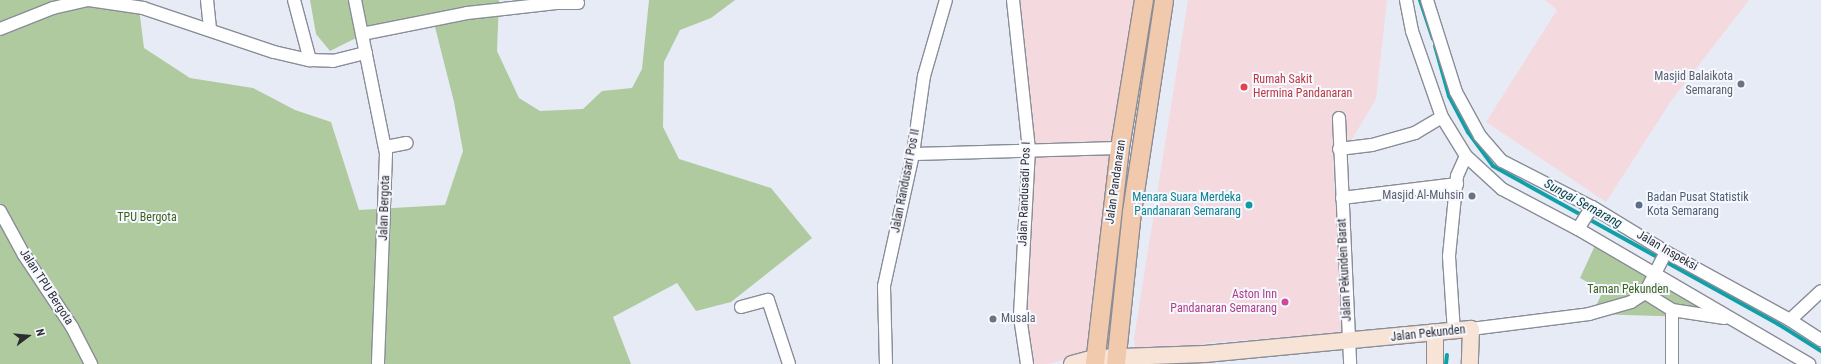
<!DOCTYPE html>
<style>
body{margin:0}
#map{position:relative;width:1821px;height:364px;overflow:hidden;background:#e7ebf6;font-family:"Roboto Condensed",sans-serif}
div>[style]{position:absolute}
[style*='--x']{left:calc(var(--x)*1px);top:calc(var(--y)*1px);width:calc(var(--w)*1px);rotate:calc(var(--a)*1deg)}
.commercial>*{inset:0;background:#f4d9de}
.green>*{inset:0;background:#afca9e}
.stream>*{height:4px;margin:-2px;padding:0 2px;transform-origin:2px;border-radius:2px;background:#12a0a8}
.roads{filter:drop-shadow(1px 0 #898d97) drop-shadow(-1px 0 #898d97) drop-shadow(0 1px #898d97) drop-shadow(0 -1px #898d97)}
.minor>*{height:12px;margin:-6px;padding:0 6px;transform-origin:6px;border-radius:6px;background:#fff}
.secondary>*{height:16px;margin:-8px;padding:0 8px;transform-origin:8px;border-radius:8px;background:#f8e4d6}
.primary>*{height:18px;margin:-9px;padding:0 9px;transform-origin:9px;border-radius:9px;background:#f1c9ad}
.dots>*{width:11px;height:11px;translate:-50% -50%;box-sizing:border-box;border:2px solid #f6f8ff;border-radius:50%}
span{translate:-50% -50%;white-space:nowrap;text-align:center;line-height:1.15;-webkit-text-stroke:4px #f6f8ff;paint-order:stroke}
.worship-label{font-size:12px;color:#5b616d}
.right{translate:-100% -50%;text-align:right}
.left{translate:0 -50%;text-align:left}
.health-label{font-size:12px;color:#be3a42}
.street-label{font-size:12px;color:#2c2d31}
.culture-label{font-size:12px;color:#0d838f}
.service-label{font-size:12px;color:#4e5e75}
.park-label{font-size:12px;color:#3d631b}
.hotel-label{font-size:12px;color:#b23c85}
.water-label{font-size:13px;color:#094246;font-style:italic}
.north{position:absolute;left:8px;top:316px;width:40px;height:40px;-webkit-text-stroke:3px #f6f8ff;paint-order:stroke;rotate:74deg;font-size:11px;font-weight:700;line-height:16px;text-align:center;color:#2c2d31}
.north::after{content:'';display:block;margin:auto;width:14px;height:18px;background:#2c2d31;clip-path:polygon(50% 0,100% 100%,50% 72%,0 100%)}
</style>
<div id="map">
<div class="commercial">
<div style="clip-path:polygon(1017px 0,1135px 0,1129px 36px,1091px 352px,1048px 364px,1032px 364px,1024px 304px,1032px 157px)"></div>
<div style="clip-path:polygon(1188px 0,1387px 0,1376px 99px,1333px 171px,1347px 333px,1205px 343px,1209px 364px,1136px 364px,1134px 338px)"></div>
<div style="clip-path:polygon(1545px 0,1749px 0,1671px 101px,1606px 202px,1486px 122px,1557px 10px)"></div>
</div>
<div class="green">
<div style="clip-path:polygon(0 0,138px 0,144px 48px,190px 78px,253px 88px,295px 110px,331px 122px,359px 210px,445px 205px,463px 151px,454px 102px,434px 23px,384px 24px,330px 51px,316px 34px,310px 0,499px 0,497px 51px,519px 98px,540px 111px,583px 109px,602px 91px,632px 88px,642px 69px,649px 0,735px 0,711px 18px,680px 30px,664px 62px,663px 127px,679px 159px,771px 188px,812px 238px,731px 302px,696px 311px,677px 283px,613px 317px,631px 364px,0 364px)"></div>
<div style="clip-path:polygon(1597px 241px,1718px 315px,1692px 317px,1592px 314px,1603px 291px,1580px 278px)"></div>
</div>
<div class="stream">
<div style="--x:1420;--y:0;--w:41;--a:71.6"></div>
<div style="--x:1435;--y:46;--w:52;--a:74.4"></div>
<div style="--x:1449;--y:96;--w:41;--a:62.2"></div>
<div style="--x:1468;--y:132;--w:42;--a:53.7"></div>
<div style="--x:1493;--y:166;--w:326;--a:29"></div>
<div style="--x:1778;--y:324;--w:51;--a:32.1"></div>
<div style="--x:1446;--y:364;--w:9;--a:-84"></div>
</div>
<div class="roads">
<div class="minor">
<div style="--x:207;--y:0;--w:29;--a:84"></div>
<div style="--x:294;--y:0;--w:62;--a:75.1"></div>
<div style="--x:355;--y:0;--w:157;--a:78.6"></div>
<div style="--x:386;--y:154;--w:210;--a:92.2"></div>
<div style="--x:1013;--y:0;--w:150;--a:83.9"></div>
<div style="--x:1029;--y:149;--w:168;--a:93.1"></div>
<div style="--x:1020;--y:317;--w:48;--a:81.5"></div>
<div style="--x:1406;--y:0;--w:32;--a:79"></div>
<div style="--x:1412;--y:31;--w:91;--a:70.8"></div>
<div style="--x:1442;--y:117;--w:46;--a:58.4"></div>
<div style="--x:1466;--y:156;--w:49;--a:42.5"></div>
<div style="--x:1502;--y:189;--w:86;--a:27.8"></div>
<div style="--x:1578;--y:229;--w:268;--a:30.3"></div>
<div style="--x:1427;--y:0;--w:96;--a:72.5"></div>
<div style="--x:1456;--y:92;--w:50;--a:61.4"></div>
<div style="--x:1480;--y:136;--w:33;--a:49"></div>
<div style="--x:1502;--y:161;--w:101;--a:27.1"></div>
<div style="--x:1592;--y:207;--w:87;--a:31.3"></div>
<div style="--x:1666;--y:252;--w:141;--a:28.7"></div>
<div style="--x:1790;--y:320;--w:37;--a:33"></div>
<div style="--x:0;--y:29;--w:57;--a:-21.6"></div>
<div style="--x:53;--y:8;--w:37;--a:-13"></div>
<div style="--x:89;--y:0;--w:55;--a:8.4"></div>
<div style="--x:143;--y:8;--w:138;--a:18.6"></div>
<div style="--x:274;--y:52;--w:37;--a:13"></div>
<div style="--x:310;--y:60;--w:23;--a:2"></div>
<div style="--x:333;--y:61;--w:34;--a:-14"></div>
<div style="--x:362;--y:34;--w:107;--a:-11.3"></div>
<div style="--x:467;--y:13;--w:92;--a:-6.3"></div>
<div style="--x:558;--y:3;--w:20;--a:0"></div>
<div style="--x:1339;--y:118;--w:246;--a:87.4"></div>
<div style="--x:386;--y:147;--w:21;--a:-11"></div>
<div style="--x:1339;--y:149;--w:33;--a:-7"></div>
<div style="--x:1372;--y:145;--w:45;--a:-15.6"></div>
<div style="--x:1415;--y:133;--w:31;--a:-31"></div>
<div style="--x:913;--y:154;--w:207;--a:-1.7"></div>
<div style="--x:1342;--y:198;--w:116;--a:-6.9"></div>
<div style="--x:0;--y:211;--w:50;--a:61.4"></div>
<div style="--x:24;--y:255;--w:87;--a:56.3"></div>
<div style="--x:72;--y:327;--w:42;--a:62.8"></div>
<div style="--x:1578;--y:229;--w:26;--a:-58"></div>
<div style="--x:1645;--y:293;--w:46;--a:-62.9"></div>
<div style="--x:741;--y:307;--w:28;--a:-15"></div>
<div style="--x:768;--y:300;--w:67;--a:71.8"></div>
<div style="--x:1672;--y:310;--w:54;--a:90"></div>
<div style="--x:1790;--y:320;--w:42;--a:-43.1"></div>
<div style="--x:1471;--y:329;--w:119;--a:-7.2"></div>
<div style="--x:1589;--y:314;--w:44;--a:-15.9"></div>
<div style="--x:1631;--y:302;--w:17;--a:-33"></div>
<div style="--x:1645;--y:293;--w:32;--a:32"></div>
<div style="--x:1672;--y:310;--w:53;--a:8.7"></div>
<div style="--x:1454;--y:332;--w:76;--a:-93.8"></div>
<div style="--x:1449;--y:256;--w:80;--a:-84.3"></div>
<div style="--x:1457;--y:176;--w:22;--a:-66"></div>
<div style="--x:886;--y:364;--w:78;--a:-91.5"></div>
<div style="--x:884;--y:286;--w:135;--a:-77.6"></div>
<div style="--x:913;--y:154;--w:79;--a:-82"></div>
<div style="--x:924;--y:76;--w:79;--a:-73.9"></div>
</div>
<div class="secondary">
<div style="--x:1435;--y:334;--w:30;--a:90"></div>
<div style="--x:1072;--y:364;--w:24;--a:-15"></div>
<div style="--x:1095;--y:358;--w:110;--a:-2.1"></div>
<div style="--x:1205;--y:354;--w:267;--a:-5.4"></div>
<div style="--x:1471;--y:329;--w:35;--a:92"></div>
</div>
<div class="primary">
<div style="--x:1095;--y:364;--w:217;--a:-83.4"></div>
<div style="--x:1120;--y:148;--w:150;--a:-80.8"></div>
<div style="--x:1116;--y:364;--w:153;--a:-84"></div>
<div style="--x:1132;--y:212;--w:214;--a:-81.4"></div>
</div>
</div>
<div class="dots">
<div style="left:1741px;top:84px;background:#6b7280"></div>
<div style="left:1244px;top:87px;background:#e0444e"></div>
<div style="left:1472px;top:196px;background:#6b7280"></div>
<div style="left:1249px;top:205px;background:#0f9aa8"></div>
<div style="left:1639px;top:205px;background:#5c6f8a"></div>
<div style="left:1285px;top:302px;background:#d1479c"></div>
<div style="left:993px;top:319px;background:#6b7280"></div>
</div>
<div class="worship-label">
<span class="right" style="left:1733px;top:84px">Masjid Balaikota<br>Semarang</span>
<span class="right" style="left:1464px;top:196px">Masjid Al-Muhsin</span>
<span class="left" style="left:1001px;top:319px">Musala</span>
</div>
<div class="health-label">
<span class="left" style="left:1253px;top:87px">Rumah Sakit<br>Hermina Pandanaran</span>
</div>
<div class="street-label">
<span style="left:906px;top:181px;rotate:-79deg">Jalan Randusari Pos II</span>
<span style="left:1116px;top:182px;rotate:-82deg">Jalan Pandanaran</span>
<span style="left:1025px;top:194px;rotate:-88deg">Jalan Randusadi Pos I</span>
<span style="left:385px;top:208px;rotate:-88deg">Jalan Bergota</span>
<span style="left:1667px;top:251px;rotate:30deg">Jalan Inspeksi</span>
<span style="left:1345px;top:270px;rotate:-93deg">Jalan Pekunden Barat</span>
<span style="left:46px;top:287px;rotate:57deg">Jalan TPU Bergota</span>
<span style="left:1428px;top:334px;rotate:-6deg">Jalan Pekunden</span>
</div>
<div class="culture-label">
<span class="right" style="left:1241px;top:205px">Menara Suara Merdeka<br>Pandanaran Semarang</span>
</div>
<div class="service-label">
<span class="left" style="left:1647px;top:205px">Badan Pusat Statistik<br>Kota Semarang</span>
</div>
<div class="park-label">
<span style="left:147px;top:218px">TPU Bergota</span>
<span style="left:1628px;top:290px">Taman Pekunden</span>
</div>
<div class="hotel-label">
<span class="right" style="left:1277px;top:302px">Aston Inn<br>Pandanaran Semarang</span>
</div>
<div class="water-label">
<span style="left:1583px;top:204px;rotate:29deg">Sungai Semarang</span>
</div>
<div class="north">N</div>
</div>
